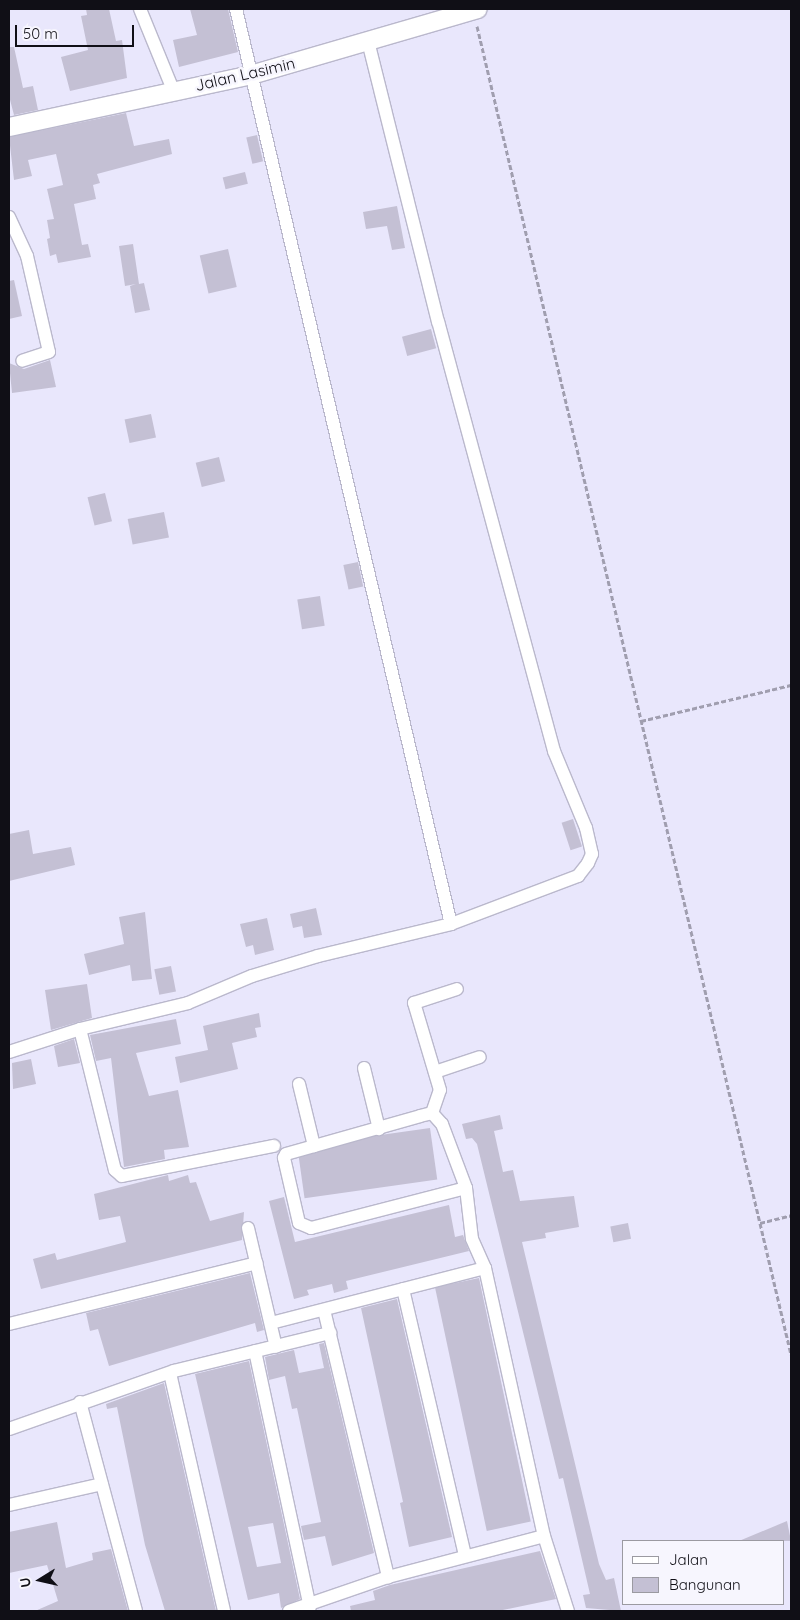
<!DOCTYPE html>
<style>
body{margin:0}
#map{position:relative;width:800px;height:1620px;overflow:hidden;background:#e9e7fc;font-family:Quicksand,sans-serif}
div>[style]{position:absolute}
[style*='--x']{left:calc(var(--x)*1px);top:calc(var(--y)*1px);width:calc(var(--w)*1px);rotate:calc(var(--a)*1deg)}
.building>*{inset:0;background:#c4c0d4;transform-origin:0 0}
.path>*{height:3px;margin-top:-1.5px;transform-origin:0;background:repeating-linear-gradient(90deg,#a09eaf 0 5px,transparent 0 7.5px)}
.roads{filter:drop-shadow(1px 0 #bab8cc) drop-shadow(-1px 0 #bab8cc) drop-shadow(0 1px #bab8cc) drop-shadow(0 -1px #bab8cc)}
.street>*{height:12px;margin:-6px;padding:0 6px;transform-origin:6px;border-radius:6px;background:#fff}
.secondary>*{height:18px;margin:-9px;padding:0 9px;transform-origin:9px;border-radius:9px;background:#fff}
span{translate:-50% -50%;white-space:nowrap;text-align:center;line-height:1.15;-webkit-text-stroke:5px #f7f6fe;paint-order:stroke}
.street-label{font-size:16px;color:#100f16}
.frame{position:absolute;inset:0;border:10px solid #100f16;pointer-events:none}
.legend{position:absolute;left:622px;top:1540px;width:162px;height:65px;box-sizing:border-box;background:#f7f6fe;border:1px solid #9b9aa1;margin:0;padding:6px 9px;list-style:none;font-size:15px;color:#100f16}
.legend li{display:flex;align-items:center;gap:10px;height:25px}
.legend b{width:25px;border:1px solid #9b9aa1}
.north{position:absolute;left:15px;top:1555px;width:50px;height:50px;-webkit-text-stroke:4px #f7f6fe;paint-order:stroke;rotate:260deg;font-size:14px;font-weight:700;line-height:20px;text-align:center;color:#100f16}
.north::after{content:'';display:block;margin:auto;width:18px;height:22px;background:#100f16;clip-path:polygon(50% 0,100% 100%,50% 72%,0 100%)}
.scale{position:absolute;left:15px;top:25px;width:119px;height:22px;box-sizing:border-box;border:2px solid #100f16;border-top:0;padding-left:6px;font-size:15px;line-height:18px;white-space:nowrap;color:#100f16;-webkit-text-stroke:4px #f7f6fe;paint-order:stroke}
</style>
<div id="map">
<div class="building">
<div style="clip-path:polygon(86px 9px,109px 9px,116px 41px,122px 40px,127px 78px,70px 91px,61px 57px,88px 50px,81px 16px,87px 15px)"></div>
<div style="clip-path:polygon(190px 9px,228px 9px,238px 52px,179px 67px,173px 40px,197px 35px)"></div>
<div style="clip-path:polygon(9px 47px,14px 47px,23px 88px,33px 86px,38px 110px,14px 115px,9px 96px)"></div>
<div style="clip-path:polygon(126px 113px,134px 146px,169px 139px,172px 154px,97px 174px,100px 183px,93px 185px,96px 199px,74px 204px,82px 245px,88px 244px,91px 257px,58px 263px,56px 254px,50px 256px,47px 239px,50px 238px,47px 220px,54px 219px,47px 189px,63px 185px,56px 154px,28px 160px,32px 176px,14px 180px,9px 137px)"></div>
<div style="left:257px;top:135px;width:27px;height:11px;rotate:77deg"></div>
<div style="left:245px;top:172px;width:12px;height:23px;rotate:76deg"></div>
<div style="clip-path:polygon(397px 206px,405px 248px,392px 250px,387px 226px,366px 229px,363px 212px)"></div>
<div style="clip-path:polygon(133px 244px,139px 284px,144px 283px,150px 310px,135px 313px,130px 286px,136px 284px,125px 286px,119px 246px)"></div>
<div style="left:228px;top:249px;width:39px;height:29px;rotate:77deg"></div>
<div style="clip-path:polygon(14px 280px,22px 316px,9px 319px,9px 281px)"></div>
<div style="left:431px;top:329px;width:20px;height:30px;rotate:75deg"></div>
<div style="clip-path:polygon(50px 360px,56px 387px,12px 393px,9px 363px,24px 369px)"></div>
<div style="left:151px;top:414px;width:24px;height:27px;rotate:78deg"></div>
<div style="left:219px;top:457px;width:25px;height:24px;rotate:76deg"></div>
<div style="left:105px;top:493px;width:29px;height:18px;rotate:76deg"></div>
<div style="left:164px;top:512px;width:26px;height:37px;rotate:79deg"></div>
<div style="left:358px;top:562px;width:25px;height:15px;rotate:78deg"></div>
<div style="left:320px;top:596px;width:30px;height:23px;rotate:81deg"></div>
<div style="left:573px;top:819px;width:29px;height:12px;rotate:72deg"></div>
<div style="clip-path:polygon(29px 830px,33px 854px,71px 847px,75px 865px,9px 881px,9px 834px)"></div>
<div style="clip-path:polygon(316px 908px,322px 935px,304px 938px,302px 926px,293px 928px,290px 914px)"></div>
<div style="clip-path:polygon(145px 912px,152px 979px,132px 981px,130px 965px,89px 975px,84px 954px,124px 944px,119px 917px)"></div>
<div style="clip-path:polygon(267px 918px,274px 950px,255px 955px,253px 945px,246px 947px,240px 924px)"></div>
<div style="left:171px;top:966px;width:26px;height:17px;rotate:79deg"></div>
<div style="clip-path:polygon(87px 984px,92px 1018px,51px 1030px,45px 990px)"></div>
<div style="clip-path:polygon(259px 1013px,261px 1027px,255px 1028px,257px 1037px,232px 1043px,238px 1069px,180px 1083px,175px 1057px,208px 1050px,203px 1026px)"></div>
<div style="clip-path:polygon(176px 1019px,181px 1044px,136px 1053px,149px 1096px,178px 1090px,189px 1147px,164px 1150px,165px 1159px,124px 1167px,111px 1058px,96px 1061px,90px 1035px)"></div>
<div style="clip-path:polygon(74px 1039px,80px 1063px,58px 1067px,54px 1046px)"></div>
<div style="clip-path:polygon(31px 1059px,36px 1084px,13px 1089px,12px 1063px)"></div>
<div style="clip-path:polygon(500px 1115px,503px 1129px,494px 1131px,503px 1172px,513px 1170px,520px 1201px,574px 1196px,579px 1227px,545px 1233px,546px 1238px,522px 1242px,599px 1564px,606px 1580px,614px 1578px,621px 1611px,586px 1608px,583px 1595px,590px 1594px,563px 1478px,559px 1479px,477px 1144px,472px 1138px,466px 1139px,462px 1124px)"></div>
<div style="left:430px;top:1128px;width:52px;height:134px;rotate:82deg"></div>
<div style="clip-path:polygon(168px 1175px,169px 1181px,188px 1175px,190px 1183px,196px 1182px,210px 1221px,244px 1212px,242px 1240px,41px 1289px,33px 1259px,55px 1253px,57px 1260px,126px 1242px,120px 1216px,99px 1220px,94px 1194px)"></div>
<div style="clip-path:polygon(284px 1197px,295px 1242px,449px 1205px,455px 1237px,463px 1235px,469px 1251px,346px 1281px,348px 1289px,334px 1293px,332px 1284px,307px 1290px,309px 1295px,294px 1299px,269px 1201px)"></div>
<div style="left:628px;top:1223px;width:16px;height:18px;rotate:79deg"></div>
<div style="clip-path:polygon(250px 1273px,264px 1330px,257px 1332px,255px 1323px,109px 1366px,98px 1329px,90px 1331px,86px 1313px)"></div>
<div style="left:479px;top:1278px;width:249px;height:45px;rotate:78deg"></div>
<div style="clip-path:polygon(397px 1299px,452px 1537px,409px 1547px,400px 1503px,403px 1502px,361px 1308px)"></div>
<div style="clip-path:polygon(324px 1343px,374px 1553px,332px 1566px,325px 1536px,304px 1540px,301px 1526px,321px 1522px,297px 1408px,292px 1409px,285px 1376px,269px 1380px,265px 1357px,294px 1350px,299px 1373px,324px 1368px,319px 1344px)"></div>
<div style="clip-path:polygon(evenodd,249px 1361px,300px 1599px,281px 1608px,279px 1593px,248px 1600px,195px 1374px,249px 1361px,273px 1523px,281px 1563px,257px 1567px,248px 1527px,273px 1523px)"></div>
<div style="clip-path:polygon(164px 1383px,216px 1611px,165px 1611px,145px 1545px,117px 1407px,107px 1409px,106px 1404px)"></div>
<div style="clip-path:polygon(787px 1521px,791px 1541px,739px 1541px)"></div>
<div style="clip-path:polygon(57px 1522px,66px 1568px,93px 1560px,92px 1553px,111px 1549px,128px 1611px,35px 1611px,58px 1601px,47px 1565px,9px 1573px,9px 1532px)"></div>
<div style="clip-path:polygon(540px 1551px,556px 1599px,498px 1611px,351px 1611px,350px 1606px,375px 1600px,373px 1591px,390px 1585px)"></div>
</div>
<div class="path">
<div style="--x:477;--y:26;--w:1365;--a:76.7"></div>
<div style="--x:641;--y:721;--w:154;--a:-13.5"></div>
<div style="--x:760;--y:1223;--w:32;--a:-14"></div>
</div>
<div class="roads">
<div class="street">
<div style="--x:140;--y:9;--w:87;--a:67.8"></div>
<div style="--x:236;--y:9;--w:940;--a:76.78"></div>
<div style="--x:9;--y:217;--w:43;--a:65.2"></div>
<div style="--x:27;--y:256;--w:98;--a:77.1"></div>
<div style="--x:49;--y:352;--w:28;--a:162"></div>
<div style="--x:80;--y:1029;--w:145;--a:76.1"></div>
<div style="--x:115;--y:1170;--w:9;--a:41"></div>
<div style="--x:122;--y:1176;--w:155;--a:-11.2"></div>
<div style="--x:9;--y:1052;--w:75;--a:-17.9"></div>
<div style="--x:80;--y:1029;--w:111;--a:-13.5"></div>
<div style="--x:188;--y:1003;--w:69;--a:-22.9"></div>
<div style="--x:252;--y:976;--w:69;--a:-16.9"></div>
<div style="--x:318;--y:956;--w:137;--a:-13.5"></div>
<div style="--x:451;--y:924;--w:136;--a:-20.7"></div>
<div style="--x:578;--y:876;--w:16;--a:-52"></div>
<div style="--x:588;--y:863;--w:10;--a:-66"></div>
<div style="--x:592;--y:854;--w:27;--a:-103"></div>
<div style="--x:586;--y:828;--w:83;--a:-112.6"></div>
<div style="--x:554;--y:751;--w:444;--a:-105.1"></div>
<div style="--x:438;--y:322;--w:290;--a:-104"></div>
<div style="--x:364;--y:1068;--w:63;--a:76.2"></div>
<div style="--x:435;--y:1072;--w:47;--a:-18.4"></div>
<div style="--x:299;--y:1084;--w:64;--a:76.4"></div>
<div style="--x:432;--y:1113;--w:24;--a:-71"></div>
<div style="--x:440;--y:1090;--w:91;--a:-106.6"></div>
<div style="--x:414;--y:1003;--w:45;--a:-18"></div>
<div style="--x:466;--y:1188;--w:160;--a:165.5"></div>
<div style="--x:311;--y:1228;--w:13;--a:-157"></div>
<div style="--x:299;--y:1223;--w:67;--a:-103"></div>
<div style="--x:284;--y:1158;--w:4;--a:-63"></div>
<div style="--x:286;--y:1154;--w:139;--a:-15.8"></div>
<div style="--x:420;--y:1116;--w:12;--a:-14"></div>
<div style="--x:432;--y:1113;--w:15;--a:48"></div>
<div style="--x:442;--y:1124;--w:68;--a:69.4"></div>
<div style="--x:466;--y:1188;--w:51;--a:83.3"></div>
<div style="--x:472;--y:1239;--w:32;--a:66"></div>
<div style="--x:485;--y:1268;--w:274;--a:77.6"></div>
<div style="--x:544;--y:1536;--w:79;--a:72.3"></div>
<div style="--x:248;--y:1228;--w:122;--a:76.8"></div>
<div style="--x:403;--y:1289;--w:274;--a:76.9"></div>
<div style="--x:324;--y:1310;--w:275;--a:76.5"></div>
<div style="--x:271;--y:1323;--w:221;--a:-14.4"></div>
<div style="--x:9;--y:1324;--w:255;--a:-13.8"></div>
<div style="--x:255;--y:1351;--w:262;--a:77.9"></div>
<div style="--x:170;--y:1373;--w:244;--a:77.2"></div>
<div style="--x:80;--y:1402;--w:216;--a:75"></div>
<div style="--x:9;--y:1429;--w:175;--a:-19.4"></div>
<div style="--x:174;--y:1371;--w:161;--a:-13.7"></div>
<div style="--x:9;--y:1505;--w:95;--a:-12.7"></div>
<div style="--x:289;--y:1611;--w:105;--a:-19"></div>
<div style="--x:388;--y:1577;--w:161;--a:-14.7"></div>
</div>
<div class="secondary">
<div style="--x:9;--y:127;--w:248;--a:-12.1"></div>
<div style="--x:251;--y:75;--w:236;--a:-16.2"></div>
</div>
</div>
<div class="street-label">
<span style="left:245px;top:74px;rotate:-13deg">Jalan Lasimin</span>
</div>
<div class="frame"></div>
<ul class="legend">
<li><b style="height:6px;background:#fff"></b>Jalan</li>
<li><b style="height:14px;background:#c4c0d4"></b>Bangunan</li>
</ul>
<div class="north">U</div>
<div class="scale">50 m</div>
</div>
